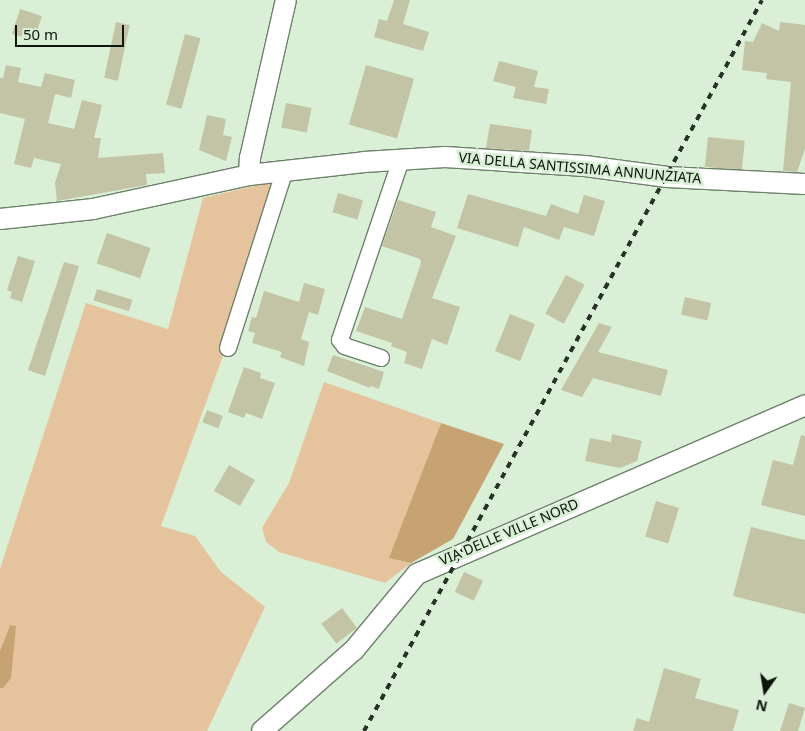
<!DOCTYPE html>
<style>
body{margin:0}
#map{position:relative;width:805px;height:731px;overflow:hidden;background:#d9efd6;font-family:"Noto Sans",sans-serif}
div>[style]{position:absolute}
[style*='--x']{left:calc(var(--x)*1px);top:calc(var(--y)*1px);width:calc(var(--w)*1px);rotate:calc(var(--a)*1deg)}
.green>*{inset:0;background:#e5c49d}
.forest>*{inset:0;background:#c7a272}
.building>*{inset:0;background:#c3c3a5;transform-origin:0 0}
.roads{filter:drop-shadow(1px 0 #6e816b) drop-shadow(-1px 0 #6e816b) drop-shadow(0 1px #6e816b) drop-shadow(0 -1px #6e816b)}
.minor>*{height:16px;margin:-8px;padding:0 8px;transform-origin:8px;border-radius:8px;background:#fff}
.tertiary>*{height:20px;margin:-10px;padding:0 10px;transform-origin:10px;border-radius:10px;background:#fff}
.rail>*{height:4px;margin-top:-2px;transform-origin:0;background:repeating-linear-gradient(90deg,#273126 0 6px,transparent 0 12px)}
span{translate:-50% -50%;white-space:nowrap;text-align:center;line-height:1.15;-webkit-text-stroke:5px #d9efd6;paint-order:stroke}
.street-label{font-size:14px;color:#0d150c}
.north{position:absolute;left:740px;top:666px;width:50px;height:50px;-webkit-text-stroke:4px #d9efd6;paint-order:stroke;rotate:193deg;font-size:14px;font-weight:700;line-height:20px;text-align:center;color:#0d150c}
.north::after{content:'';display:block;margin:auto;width:18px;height:22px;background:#0d150c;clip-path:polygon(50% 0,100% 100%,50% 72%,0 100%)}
.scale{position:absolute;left:15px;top:25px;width:109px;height:22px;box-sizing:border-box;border:2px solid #0d150c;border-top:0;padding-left:6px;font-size:15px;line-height:18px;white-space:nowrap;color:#0d150c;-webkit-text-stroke:4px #d9efd6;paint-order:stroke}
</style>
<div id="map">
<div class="green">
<div style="clip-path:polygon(275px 181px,223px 356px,161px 526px,195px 536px,221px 572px,265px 607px,207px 731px,0 731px,0 688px,3px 688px,15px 626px,10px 625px,0 651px,0 569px,86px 303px,168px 329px,203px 198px)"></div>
<div style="clip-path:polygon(324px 382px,441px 423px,390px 558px,411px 563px,385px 583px,279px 552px,266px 542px,262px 528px,289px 483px)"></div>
</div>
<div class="forest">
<div style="clip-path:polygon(441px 423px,504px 444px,453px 539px,411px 563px,389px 558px)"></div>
<div style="clip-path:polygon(10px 625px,16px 626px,11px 678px,3px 688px,0 688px,0 651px)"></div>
</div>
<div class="building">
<div style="clip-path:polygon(394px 0,410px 0,403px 24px,429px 32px,423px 51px,374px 37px,379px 19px,387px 21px)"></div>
<div style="left:20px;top:9px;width:23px;height:26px;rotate:18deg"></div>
<div style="left:116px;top:22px;width:14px;height:57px;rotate:12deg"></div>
<div style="clip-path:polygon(780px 22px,805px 25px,805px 149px,797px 172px,783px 171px,791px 82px,766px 79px,767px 73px,742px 70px,745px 41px,753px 42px,762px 23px,779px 31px)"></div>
<div style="left:185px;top:34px;width:16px;height:73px;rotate:15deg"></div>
<div style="clip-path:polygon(499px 61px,538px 71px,534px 87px,549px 89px,546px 104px,513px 98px,516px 87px,493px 81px)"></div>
<div style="clip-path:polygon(6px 65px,21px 68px,18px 82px,41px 87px,45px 73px,75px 80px,71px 98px,55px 94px,48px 123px,74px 129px,82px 100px,102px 105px,94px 138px,101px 138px,98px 158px,163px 153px,165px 173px,146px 174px,147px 185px,57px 201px,55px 183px,61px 164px,34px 158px,31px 168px,14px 164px,25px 119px,0 113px,0 78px,3px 78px)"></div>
<div style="left:366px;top:65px;width:50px;height:62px;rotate:16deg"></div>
<div style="left:286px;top:103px;width:26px;height:25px;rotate:11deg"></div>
<div style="clip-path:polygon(207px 115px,226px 119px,223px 135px,232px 137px,226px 161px,199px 150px)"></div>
<div style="clip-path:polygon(490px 124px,532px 130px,529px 151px,486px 148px)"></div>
<div style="left:708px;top:137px;width:37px;height:30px;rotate:6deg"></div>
<div style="left:338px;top:193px;width:26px;height:20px;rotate:16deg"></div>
<div style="clip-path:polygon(468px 194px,546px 216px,551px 204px,578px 214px,584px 195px,605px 201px,594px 236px,564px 227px,559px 240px,524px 227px,518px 247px,457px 228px)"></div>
<div style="clip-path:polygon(398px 200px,436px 212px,431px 227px,456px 236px,432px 298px,460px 307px,447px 345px,432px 339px,422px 369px,404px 363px,407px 352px,391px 346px,392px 343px,356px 331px,365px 307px,402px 319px,421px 263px,420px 259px,382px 246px)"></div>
<div style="left:107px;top:233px;width:46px;height:32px;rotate:19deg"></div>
<div style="clip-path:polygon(18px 256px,35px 261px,22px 302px,10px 298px,12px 292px,7px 290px)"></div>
<div style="clip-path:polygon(64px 262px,79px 266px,45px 376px,28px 370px)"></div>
<div style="left:566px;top:275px;width:21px;height:44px;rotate:28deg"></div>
<div style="clip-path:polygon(304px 283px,325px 289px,318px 315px,309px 312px,301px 339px,309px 342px,304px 366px,280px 357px,282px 352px,252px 343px,255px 333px,248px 331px,252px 317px,256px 318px,264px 291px,299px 302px)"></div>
<div style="left:97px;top:289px;width:37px;height:12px;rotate:17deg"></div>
<div style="left:685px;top:297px;width:27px;height:18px;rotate:13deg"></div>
<div style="left:510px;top:314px;width:27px;height:40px;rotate:22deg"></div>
<div style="clip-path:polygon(599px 323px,612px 327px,598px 352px,668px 370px,661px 396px,593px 378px,582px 397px,561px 390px)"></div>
<div style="clip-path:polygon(333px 355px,384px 372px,379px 389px,370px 386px,370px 388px,327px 371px)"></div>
<div style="clip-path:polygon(244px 367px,261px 373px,260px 378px,275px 383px,262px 419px,246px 413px,244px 418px,228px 412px)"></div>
<div style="left:207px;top:410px;width:17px;height:13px;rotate:21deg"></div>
<div style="clip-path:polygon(612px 434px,642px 441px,637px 461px,620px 468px,585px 461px,590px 438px,611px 442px)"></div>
<div style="clip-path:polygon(801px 435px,805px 436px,805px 516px,761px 505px,773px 460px,793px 465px)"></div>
<div style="left:229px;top:465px;width:30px;height:30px;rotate:30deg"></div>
<div style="left:656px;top:501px;width:24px;height:37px;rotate:17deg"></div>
<div style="clip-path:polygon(751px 527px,805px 540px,805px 614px,733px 596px)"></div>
<div style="left:464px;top:572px;width:21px;height:22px;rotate:25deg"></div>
<div style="left:342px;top:608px;width:25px;height:26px;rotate:53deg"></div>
<div style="clip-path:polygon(664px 668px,701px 679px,695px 698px,739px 710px,733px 731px,633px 731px,637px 718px,649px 722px)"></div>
<div style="clip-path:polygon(789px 703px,805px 708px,798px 731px,780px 731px)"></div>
</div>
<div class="roads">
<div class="minor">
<div style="--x:228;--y:348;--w:185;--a:-72.3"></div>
<div style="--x:381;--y:358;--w:38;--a:-162"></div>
<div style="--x:345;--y:346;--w:8;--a:-130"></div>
<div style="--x:340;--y:340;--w:190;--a:-71.3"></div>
</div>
<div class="tertiary">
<div style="--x:249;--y:175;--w:17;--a:-87"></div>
<div style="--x:250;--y:158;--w:162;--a:-77.2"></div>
<div style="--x:0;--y:219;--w:94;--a:-6.1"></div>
<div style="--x:93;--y:209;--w:160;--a:-12.3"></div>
<div style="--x:249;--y:175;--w:116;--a:-6.4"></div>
<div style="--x:364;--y:162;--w:81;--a:-3.5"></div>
<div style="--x:445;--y:157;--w:140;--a:3.7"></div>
<div style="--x:585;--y:166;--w:83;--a:7.6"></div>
<div style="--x:667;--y:177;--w:138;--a:2.9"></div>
<div style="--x:262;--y:731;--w:123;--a:-41.4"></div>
<div style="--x:354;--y:650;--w:99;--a:-50.3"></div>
<div style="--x:417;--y:574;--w:423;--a:-23.5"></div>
</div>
</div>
<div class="rail">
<div style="--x:364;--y:731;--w:832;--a:-61.43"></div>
</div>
<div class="street-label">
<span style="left:580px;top:168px;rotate:5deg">VIA DELLA SANTISSIMA ANNUNZIATA</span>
<span style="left:509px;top:532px;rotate:-23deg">VIA DELLE VILLE NORD</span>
</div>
<div class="north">N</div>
<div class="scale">50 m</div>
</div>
